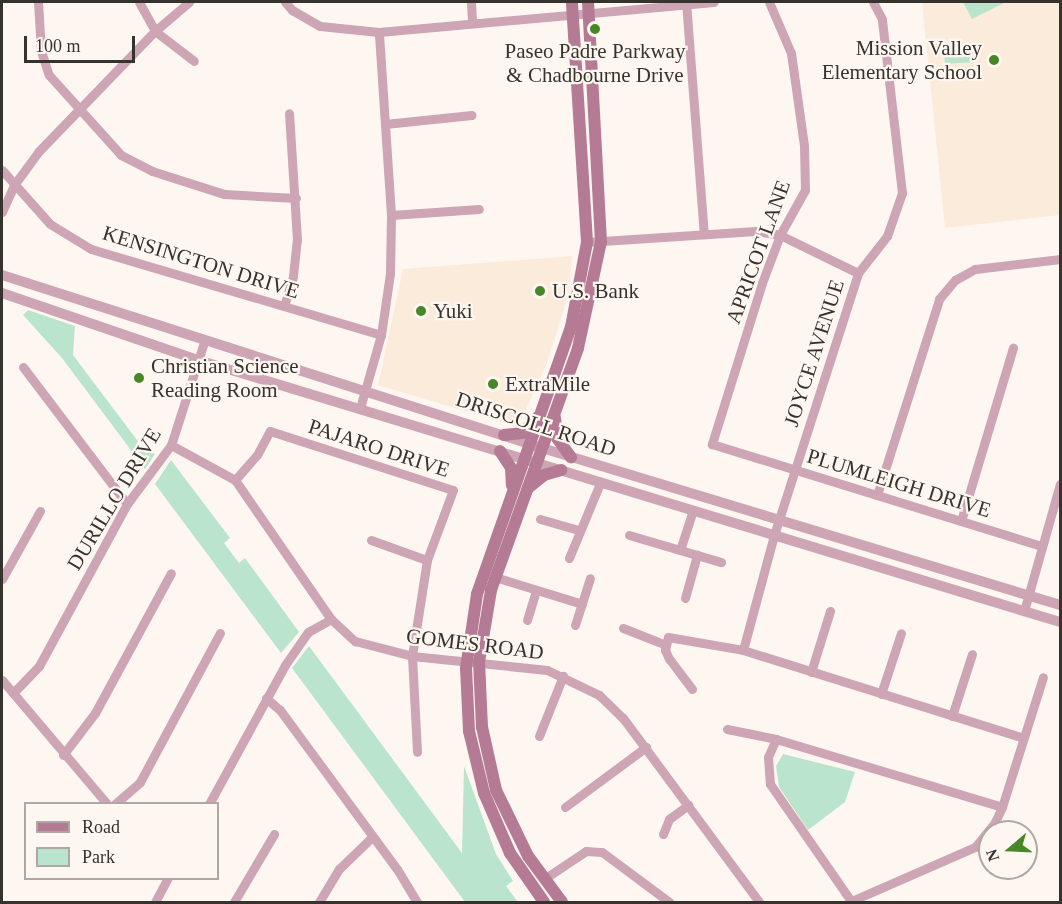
<!DOCTYPE html>
<style>
body{margin:0}
#map{position:relative;width:1062px;height:904px;overflow:hidden;background:#fef7f1;font-family:Georgia,serif}
div>[style]{position:absolute}
[style*='--x']{left:calc(var(--x)*1px);top:calc(var(--y)*1px);width:calc(var(--w)*1px);rotate:calc(var(--a)*1deg)}
.built>*{inset:0;background:#fbebda}
.green>*{inset:0;background:#bbe4cd;transform-origin:0 0}
.minor>*{height:9px;margin:-4.5px;padding:0 4.5px;transform-origin:4.5px;border-radius:4.5px;background:#cda5b5}
.tertiary>*{height:10px;margin:-5px;padding:0 5px;transform-origin:5px;border-radius:5px;background:#cda5b5}
.secondary>*{height:12px;margin:-6px;padding:0 6px;transform-origin:6px;border-radius:6px;background:#b57b94}
.rail>*{height:4.5px;margin-top:-2.25px;transform-origin:0;background:repeating-linear-gradient(90deg,#fef7f1 0 7px,#716c68 0 14px);box-sizing:border-box;border-block:2px solid #716c68}
.dots>*{width:16px;height:16px;translate:-50% -50%;box-sizing:border-box;border:3px solid #fef7f1;border-radius:50%}
span{translate:-50% -50%;white-space:nowrap;text-align:center;line-height:1.15;-webkit-text-stroke:4.5px #fef7f1;paint-order:stroke}
.poi-label{font-size:21px;color:#36322e}
.right{translate:-100% -50%;text-align:right}
.left{translate:0 -50%;text-align:left}
.street-label{font-size:21px;color:#36322e}
.frame{position:absolute;inset:0;border:3px solid #36322e;pointer-events:none}
.legend{position:absolute;left:24px;top:802px;width:195px;height:78px;box-sizing:border-box;background:#fef7f1;border:2px solid #aea8a3;margin:0;padding:8px 10px;list-style:none;font-size:18px;color:#36322e}
.legend li{display:flex;align-items:center;gap:12px;height:30px}
.legend b{width:30px;border:2px solid #aea8a3}
.north{position:absolute;left:978px;top:820px;width:60px;height:60px;box-sizing:border-box;background:#fef7f1;border:2px solid #aea8a3;border-radius:50%;rotate:251deg;font-size:16px;font-weight:700;line-height:24px;text-align:center;color:#36322e}
.north::after{content:'';display:block;margin:auto;width:21px;height:27px;background:#478727;clip-path:polygon(50% 0,100% 100%,50% 72%,0 100%)}
.scale{position:absolute;left:24px;top:36px;width:111px;height:27px;box-sizing:border-box;border:3px solid #36322e;border-top:0;padding-left:8px;font-size:18px;line-height:21px;white-space:nowrap;color:#36322e;-webkit-text-stroke:4px #fef7f1;paint-order:stroke}
</style>
<div id="map">
<div class="built">
<div style="clip-path:polygon(922px 2px,1060px 2px,1060px 215px,945px 228px)"></div>
<div style="clip-path:polygon(572px 256px,569px 292px,547px 363px,518px 427px,378px 385px,403px 269px)"></div>
</div>
<div class="green">
<div style="clip-path:polygon(963px 2px,1006px 2px,972px 19px)"></div>
<div style="left:973px;top:49px;width:13px;height:29px;rotate:86deg"></div>
<div style="clip-path:polygon(28px 310px,75px 326px,73px 355px,140px 444px,155px 454px,145px 469px,62px 358px,23px 315px)"></div>
<div style="clip-path:polygon(171px 460px,230px 538px,224px 543px,239px 563px,245px 558px,299px 632px,281px 653px,155px 484px)"></div>
<div style="clip-path:polygon(309px 646px,462px 853px,464px 766px,496px 854px,513px 881px,506px 886px,518px 902px,465px 902px,292px 668px)"></div>
<div style="clip-path:polygon(783px 754px,855px 772px,845px 802px,808px 830px,779px 787px,776px 766px)"></div>
</div>
<div class="minor">
<div style="--x:38;--y:2;--w:49;--a:86.5"></div>
<div style="--x:41;--y:51;--w:25;--a:72"></div>
<div style="--x:49;--y:75;--w:108;--a:48"></div>
<div style="--x:121;--y:155;--w:35;--a:27"></div>
<div style="--x:152;--y:171;--w:76;--a:17.7"></div>
<div style="--x:224;--y:194;--w:72;--a:3.2"></div>
<div style="--x:139;--y:2;--w:33;--a:61"></div>
<div style="--x:155;--y:31;--w:49;--a:37.6"></div>
<div style="--x:285;--y:2;--w:11;--a:49"></div>
<div style="--x:292;--y:10;--w:32;--a:30"></div>
<div style="--x:320;--y:26;--w:59;--a:5.8"></div>
<div style="--x:379;--y:32;--w:336;--a:-5.1"></div>
<div style="--x:471;--y:2;--w:19;--a:87"></div>
<div style="--x:686;--y:2;--w:233;--a:85.6"></div>
<div style="--x:769;--y:2;--w:56;--a:66.7"></div>
<div style="--x:791;--y:53;--w:94;--a:82"></div>
<div style="--x:804;--y:146;--w:44;--a:88.7"></div>
<div style="--x:805;--y:190;--w:51;--a:119.1"></div>
<div style="--x:780;--y:235;--w:51;--a:110.6"></div>
<div style="--x:762;--y:283;--w:169;--a:107.3"></div>
<div style="--x:712;--y:444;--w:344;--a:17.2"></div>
<div style="--x:385;--y:124;--w:87;--a:-5.9"></div>
<div style="--x:2;--y:170;--w:72;--a:48.4"></div>
<div style="--x:50;--y:224;--w:48;--a:31.4"></div>
<div style="--x:91;--y:249;--w:302;--a:16.5"></div>
<div style="--x:2;--y:212;--w:30;--a:-66"></div>
<div style="--x:14;--y:185;--w:42;--a:-53.7"></div>
<div style="--x:39;--y:151;--w:167;--a:-46"></div>
<div style="--x:155;--y:31;--w:45;--a:-40.5"></div>
<div style="--x:391;--y:215;--w:88;--a:-3.9"></div>
<div style="--x:587;--y:242;--w:169;--a:-3.7"></div>
<div style="--x:756;--y:231;--w:24;--a:9"></div>
<div style="--x:780;--y:235;--w:87;--a:26"></div>
<div style="--x:284;--y:306;--w:31;--a:-73"></div>
<div style="--x:293;--y:276;--w:36;--a:-84"></div>
<div style="--x:297;--y:240;--w:127;--a:-93.6"></div>
<div style="--x:23;--y:367;--w:172;--a:52.8"></div>
<div style="--x:360;--y:408;--w:76;--a:-74"></div>
<div style="--x:381;--y:335;--w:63;--a:-81.7"></div>
<div style="--x:390;--y:273;--w:58;--a:-89"></div>
<div style="--x:391;--y:215;--w:183;--a:-93.8"></div>
<div style="--x:171;--y:445;--w:73;--a:28.7"></div>
<div style="--x:235;--y:480;--w:169;--a:55.4"></div>
<div style="--x:331;--y:619;--w:33;--a:43"></div>
<div style="--x:355;--y:641;--w:59;--a:14.7"></div>
<div style="--x:412;--y:656;--w:136;--a:5.9"></div>
<div style="--x:547;--y:670;--w:58;--a:25.7"></div>
<div style="--x:599;--y:695;--w:33;--a:44"></div>
<div style="--x:623;--y:718;--w:229;--a:53.5"></div>
<div style="--x:235;--y:480;--w:33;--a:-49"></div>
<div style="--x:257;--y:455;--w:27;--a:-62"></div>
<div style="--x:270;--y:431;--w:192;--a:17.9"></div>
<div style="--x:453;--y:490;--w:75;--a:110.4"></div>
<div style="--x:427;--y:560;--w:97;--a:98.9"></div>
<div style="--x:412;--y:656;--w:96;--a:87"></div>
<div style="--x:877;--y:495;--w:206;--a:-72.4"></div>
<div style="--x:939;--y:299;--w:25;--a:-50"></div>
<div style="--x:955;--y:280;--w:23;--a:-29"></div>
<div style="--x:975;--y:269;--w:86;--a:-6.7"></div>
<div style="--x:540;--y:519;--w:40;--a:16"></div>
<div style="--x:961;--y:521;--w:181;--a:-73.3"></div>
<div style="--x:629;--y:535;--w:96;--a:16.4"></div>
<div style="--x:371;--y:540;--w:59;--a:19.7"></div>
<div style="--x:680;--y:550;--w:42;--a:-72"></div>
<div style="--x:569;--y:558;--w:81;--a:-67.5"></div>
<div style="--x:495;--y:577;--w:91;--a:17.2"></div>
<div style="--x:2;--y:579;--w:78;--a:-60.8"></div>
<div style="--x:685;--y:598;--w:45;--a:-74.4"></div>
<div style="--x:1024;--y:611;--w:132;--a:-74.2"></div>
<div style="--x:527;--y:620;--w:31;--a:-73"></div>
<div style="--x:575;--y:625;--w:49;--a:-72.3"></div>
<div style="--x:623;--y:628;--w:46;--a:21.6"></div>
<div style="--x:743;--y:650;--w:119;--a:-74.9"></div>
<div style="--x:774;--y:535;--w:275;--a:-72.2"></div>
<div style="--x:858;--y:273;--w:47;--a:-51.9"></div>
<div style="--x:887;--y:236;--w:46;--a:-70.8"></div>
<div style="--x:902;--y:193;--w:175;--a:-96.6"></div>
<div style="--x:882;--y:19;--w:19;--a:-118"></div>
<div style="--x:811;--y:672;--w:64;--a:-72.7"></div>
<div style="--x:2;--y:680;--w:162;--a:49.7"></div>
<div style="--x:692;--y:689;--w:38;--a:-127"></div>
<div style="--x:669;--y:659;--w:10;--a:-114"></div>
<div style="--x:665;--y:650;--w:13;--a:-77"></div>
<div style="--x:668;--y:637;--w:76;--a:9.8"></div>
<div style="--x:743;--y:650;--w:294;--a:17.4"></div>
<div style="--x:13;--y:693;--w:37;--a:-46"></div>
<div style="--x:39;--y:666;--w:184;--a:-61.5"></div>
<div style="--x:127;--y:504;--w:74;--a:-53.3"></div>
<div style="--x:171;--y:445;--w:108;--a:-72.2"></div>
<div style="--x:881;--y:694;--w:64;--a:-71.8"></div>
<div style="--x:266;--y:698;--w:18;--a:41"></div>
<div style="--x:280;--y:710;--w:197;--a:53.7"></div>
<div style="--x:397;--y:869;--w:39;--a:59"></div>
<div style="--x:952;--y:716;--w:65;--a:-72.1"></div>
<div style="--x:727;--y:729;--w:50;--a:11.5"></div>
<div style="--x:776;--y:739;--w:236;--a:16.7"></div>
<div style="--x:539;--y:736;--w:65;--a:-68.2"></div>
<div style="--x:776;--y:739;--w:20;--a:114"></div>
<div style="--x:768;--y:757;--w:27;--a:86"></div>
<div style="--x:770;--y:784;--w:142;--a:55.3"></div>
<div style="--x:63;--y:755;--w:53;--a:-52.7"></div>
<div style="--x:95;--y:713;--w:159;--a:-61.5"></div>
<div style="--x:115;--y:804;--w:33;--a:-41"></div>
<div style="--x:140;--y:782;--w:169;--a:-61.8"></div>
<div style="--x:209;--y:804;--w:158;--a:-61.3"></div>
<div style="--x:285;--y:665;--w:40;--a:-55.1"></div>
<div style="--x:308;--y:632;--w:26;--a:-29"></div>
<div style="--x:565;--y:807;--w:101;--a:-36.5"></div>
<div style="--x:663;--y:834;--w:16;--a:-68"></div>
<div style="--x:669;--y:819;--w:24;--a:-36"></div>
<div style="--x:544;--y:879;--w:50;--a:-33.7"></div>
<div style="--x:586;--y:851;--w:16;--a:4"></div>
<div style="--x:602;--y:852;--w:84;--a:36.7"></div>
<div style="--x:155;--y:902;--w:27;--a:-62"></div>
<div style="--x:234;--y:902;--w:79;--a:-59.5"></div>
<div style="--x:319;--y:902;--w:39;--a:-59"></div>
<div style="--x:339;--y:869;--w:46;--a:-44.1"></div>
<div style="--x:849;--y:902;--w:137;--a:-23.6"></div>
<div style="--x:975;--y:847;--w:32;--a:-51"></div>
<div style="--x:995;--y:822;--w:17;--a:-65"></div>
<div style="--x:1002;--y:807;--w:136;--a:-72.5"></div>
</div>
<div class="tertiary">
<div style="--x:2;--y:275;--w:567;--a:17.76"></div>
<div style="--x:542;--y:448;--w:541;--a:16.86"></div>
<div style="--x:2;--y:293;--w:207;--a:18.9"></div>
<div style="--x:198;--y:360;--w:901;--a:16.91"></div>
</div>
<div class="secondary">
<div style="--x:555;--y:418;--w:20;--a:84"></div>
<div style="--x:557;--y:438;--w:24;--a:54"></div>
<div style="--x:504;--y:435;--w:18;--a:-6"></div>
<div style="--x:522;--y:433;--w:23;--a:-45"></div>
<div style="--x:500;--y:451;--w:20;--a:57"></div>
<div style="--x:511;--y:468;--w:17;--a:87"></div>
<div style="--x:528;--y:488;--w:21;--a:-39"></div>
<div style="--x:544;--y:475;--w:18;--a:-16"></div>
<div style="--x:544;--y:902;--w:60;--a:-124.8"></div>
<div style="--x:510;--y:853;--w:65;--a:-113.4"></div>
<div style="--x:484;--y:793;--w:64;--a:-103.6"></div>
<div style="--x:469;--y:731;--w:63;--a:-92.7"></div>
<div style="--x:466;--y:668;--w:75;--a:-81.5"></div>
<div style="--x:477;--y:594;--w:283;--a:-70.6"></div>
<div style="--x:571;--y:327;--w:86;--a:-79.3"></div>
<div style="--x:587;--y:242;--w:240;--a:-93.6"></div>
<div style="--x:562;--y:902;--w:57;--a:-126.5"></div>
<div style="--x:528;--y:856;--w:73;--a:-115.9"></div>
<div style="--x:496;--y:790;--w:65;--a:-102.5"></div>
<div style="--x:482;--y:727;--w:65;--a:-92.6"></div>
<div style="--x:479;--y:662;--w:73;--a:-80.5"></div>
<div style="--x:491;--y:590;--w:257;--a:-70.2"></div>
<div style="--x:578;--y:348;--w:108;--a:-77.8"></div>
<div style="--x:601;--y:242;--w:240;--a:-93.1"></div>
</div>
<div class="rail">
<div style="--x:1059;--y:902;--w:1;--a:0"></div>
</div>
<div class="dots">
<div style="left:595px;top:29px;background:#478727"></div>
<div style="left:994px;top:60px;background:#478727"></div>
<div style="left:540px;top:291px;background:#478727"></div>
<div style="left:421px;top:311px;background:#478727"></div>
<div style="left:139px;top:378px;background:#478727"></div>
<div style="left:493px;top:384px;background:#478727"></div>
</div>
<div class="poi-label">
<span class="right" style="left:982px;top:60px">Mission Valley<br>Elementary School</span>
<span style="left:595px;top:63px">Paseo Padre Parkway<br>&amp; Chadbourne Drive</span>
<span class="left" style="left:552px;top:291px">U.S. Bank</span>
<span class="left" style="left:433px;top:311px">Yuki</span>
<span class="left" style="left:151px;top:378px">Christian Science<br>Reading Room</span>
<span class="left" style="left:505px;top:384px">ExtraMile</span>
</div>
<div class="street-label">
<span style="left:758px;top:252px;rotate:-70deg">APRICOT LANE</span>
<span style="left:201px;top:262px;rotate:17deg">KENSINGTON DRIVE</span>
<span style="left:814px;top:353px;rotate:-72deg">JOYCE AVENUE</span>
<span style="left:536px;top:424px;rotate:18deg">DRISCOLL ROAD</span>
<span style="left:379px;top:448px;rotate:18deg">PAJARO DRIVE</span>
<span style="left:899px;top:483px;rotate:17deg">PLUMLEIGH DRIVE</span>
<span style="left:114px;top:499px;rotate:-59deg">DURILLO DRIVE</span>
<span style="left:475px;top:644px;rotate:7deg">GOMES ROAD</span>
</div>
<div class="frame"></div>
<ul class="legend">
<li><b style="height:8px;background:#b57b94"></b>Road</li>
<li><b style="height:16px;background:#bbe4cd"></b>Park</li>
</ul>
<div class="north">N</div>
<div class="scale">100 m</div>
</div>
